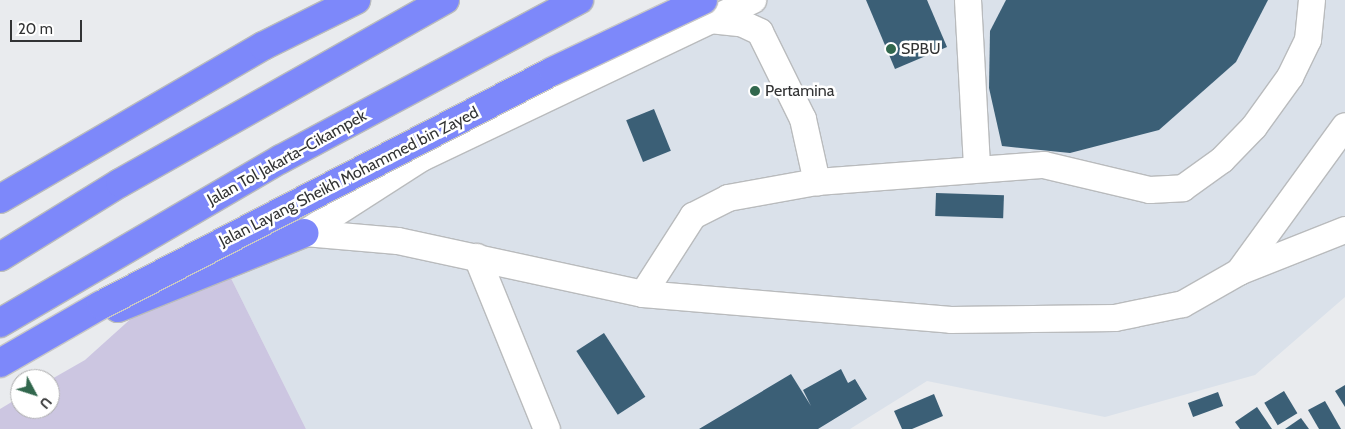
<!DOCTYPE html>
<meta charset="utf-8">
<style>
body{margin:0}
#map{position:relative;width:1345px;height:429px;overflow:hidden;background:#e9ebee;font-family:Cabin,sans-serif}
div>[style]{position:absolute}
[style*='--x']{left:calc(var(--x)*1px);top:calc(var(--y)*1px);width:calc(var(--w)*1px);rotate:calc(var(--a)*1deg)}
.built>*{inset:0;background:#dae1ea}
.green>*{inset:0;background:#ccc6e1}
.building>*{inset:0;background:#3b5f76;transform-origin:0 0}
.roads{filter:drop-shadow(1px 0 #b9bbbd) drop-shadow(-1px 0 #b9bbbd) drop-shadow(0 1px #b9bbbd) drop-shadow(0 -1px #b9bbbd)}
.minor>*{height:26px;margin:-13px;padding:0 13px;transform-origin:13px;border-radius:13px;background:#fff}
.highway>*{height:28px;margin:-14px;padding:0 14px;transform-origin:14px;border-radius:14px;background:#7d88fa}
.bridges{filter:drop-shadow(1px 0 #c6c6c6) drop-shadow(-1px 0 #c6c6c6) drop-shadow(0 1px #c6c6c6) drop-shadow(0 -1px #c6c6c6)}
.highway-bridge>*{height:28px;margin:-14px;padding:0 14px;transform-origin:14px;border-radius:14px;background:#7d88fa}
.dots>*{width:14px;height:14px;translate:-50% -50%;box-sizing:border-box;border:2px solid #fff;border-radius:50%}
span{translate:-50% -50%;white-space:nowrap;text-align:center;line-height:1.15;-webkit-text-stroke:5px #fff;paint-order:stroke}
.poi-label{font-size:16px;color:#323334}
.left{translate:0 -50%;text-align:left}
.street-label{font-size:16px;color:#323334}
.north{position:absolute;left:10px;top:369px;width:50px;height:50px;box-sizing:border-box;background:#fff;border:1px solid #adadae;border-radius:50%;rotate:130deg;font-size:14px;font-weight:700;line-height:20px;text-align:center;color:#323334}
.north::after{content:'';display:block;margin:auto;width:18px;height:22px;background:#31674d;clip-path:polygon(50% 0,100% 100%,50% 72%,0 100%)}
.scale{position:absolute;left:10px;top:20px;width:72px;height:22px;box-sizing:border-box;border:2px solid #323334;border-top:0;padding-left:6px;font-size:15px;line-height:18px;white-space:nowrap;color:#323334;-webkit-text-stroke:4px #fff;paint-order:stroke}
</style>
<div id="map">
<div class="built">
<div style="clip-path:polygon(685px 0,1345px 0,1345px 297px,1255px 375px,1105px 417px,927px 381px,850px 429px,306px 429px,214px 244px)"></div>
</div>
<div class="green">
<div style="clip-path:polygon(214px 244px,306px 429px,0 429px,0 409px,20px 397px,20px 409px,50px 409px,50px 380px,85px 360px)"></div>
</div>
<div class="building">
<div style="clip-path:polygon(866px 0,927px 0,947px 47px,895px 69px)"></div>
<div style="clip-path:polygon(1006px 0,1268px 0,1236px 62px,1159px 130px,1070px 153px,1002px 146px,989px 88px,990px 31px)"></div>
<div style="left:654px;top:109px;width:45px;height:30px;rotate:68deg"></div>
<div style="left:936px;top:193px;width:68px;height:23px;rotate:2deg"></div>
<div style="left:604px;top:333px;width:76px;height:33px;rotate:57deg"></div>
<div style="clip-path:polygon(841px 369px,848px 383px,855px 379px,867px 399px,818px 429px,699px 429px,791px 374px,811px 406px,803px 390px)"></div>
<div style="clip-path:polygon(1345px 385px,1345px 407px,1335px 391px)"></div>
<div style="left:1284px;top:391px;width:26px;height:23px;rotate:59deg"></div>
<div style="left:1218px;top:392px;width:15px;height:32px;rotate:70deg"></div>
<div style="clip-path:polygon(934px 394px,943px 416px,912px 429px,902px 429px,894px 411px)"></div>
<div style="clip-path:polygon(1325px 401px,1341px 429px,1319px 429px,1308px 410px)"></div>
<div style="clip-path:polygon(1257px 407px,1272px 429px,1240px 429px,1235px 422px)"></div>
<div style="clip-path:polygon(1301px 418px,1309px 429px,1285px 429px)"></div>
</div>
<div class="roads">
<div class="minor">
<div style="--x:968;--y:0;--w:167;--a:86.9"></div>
<div style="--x:710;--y:20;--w:31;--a:6"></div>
<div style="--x:741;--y:23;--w:21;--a:25"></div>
<div style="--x:760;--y:32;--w:97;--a:63.7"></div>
<div style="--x:803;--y:119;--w:65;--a:77.5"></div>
<div style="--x:305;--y:233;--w:93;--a:4.9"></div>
<div style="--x:398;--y:241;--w:251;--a:12.2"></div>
<div style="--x:643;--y:294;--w:309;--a:4.8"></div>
<div style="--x:951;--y:320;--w:164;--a:-0.7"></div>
<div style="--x:1115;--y:318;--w:69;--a:-11.6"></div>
<div style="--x:1183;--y:304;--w:64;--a:-29.7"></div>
<div style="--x:1239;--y:272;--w:180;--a:-54"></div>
<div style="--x:305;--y:233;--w:139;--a:-32.7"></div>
<div style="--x:422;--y:158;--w:367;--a:-25.5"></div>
<div style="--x:477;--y:257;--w:186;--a:67.9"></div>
<div style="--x:1239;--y:272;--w:114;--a:-21.6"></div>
<div style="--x:643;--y:294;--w:93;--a:-57.3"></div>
<div style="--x:693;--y:216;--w:39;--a:-27"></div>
<div style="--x:728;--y:198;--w:90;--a:-10.2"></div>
<div style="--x:817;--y:182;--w:228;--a:-4.3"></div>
<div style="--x:1044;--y:165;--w:109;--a:13.3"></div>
<div style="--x:1150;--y:190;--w:33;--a:-3"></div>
<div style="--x:1183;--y:188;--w:48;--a:-35.7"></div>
<div style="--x:1222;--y:160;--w:46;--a:-45.9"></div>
<div style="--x:1254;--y:127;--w:62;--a:-54.2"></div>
<div style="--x:1290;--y:77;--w:41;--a:-64.1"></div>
<div style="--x:1308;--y:40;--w:40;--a:-84.3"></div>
</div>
<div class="highway">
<div style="--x:0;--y:199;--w:304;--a:-30.2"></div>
<div style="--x:263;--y:46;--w:104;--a:-26.3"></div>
<div style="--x:0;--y:257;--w:141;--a:-31.7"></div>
<div style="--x:120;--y:183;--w:373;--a:-29.4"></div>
<div style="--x:118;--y:308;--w:201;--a:-21.9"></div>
<div style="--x:0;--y:323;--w:325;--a:-30.3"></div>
<div style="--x:281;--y:159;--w:338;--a:-28.1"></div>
</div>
</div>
<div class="bridges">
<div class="highway-bridge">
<div style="--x:0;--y:363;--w:116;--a:-29.9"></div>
<div style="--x:101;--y:305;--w:509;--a:-27.37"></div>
<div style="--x:553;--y:71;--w:166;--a:-25.3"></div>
</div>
</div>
<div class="dots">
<div style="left:891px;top:49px;background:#31674d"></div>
<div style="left:755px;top:91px;background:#31674d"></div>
</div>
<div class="poi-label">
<span class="left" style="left:901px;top:49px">SPBU</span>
<span class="left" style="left:765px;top:91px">Pertamina</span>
</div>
<div class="street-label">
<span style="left:287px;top:158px;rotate:-29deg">Jalan Tol Jakarta–Cikampek</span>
<span style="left:349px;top:177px;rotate:-27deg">Jalan Layang Sheikh Mohammed bin Zayed</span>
</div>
<div class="north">U</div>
<div class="scale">20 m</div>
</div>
